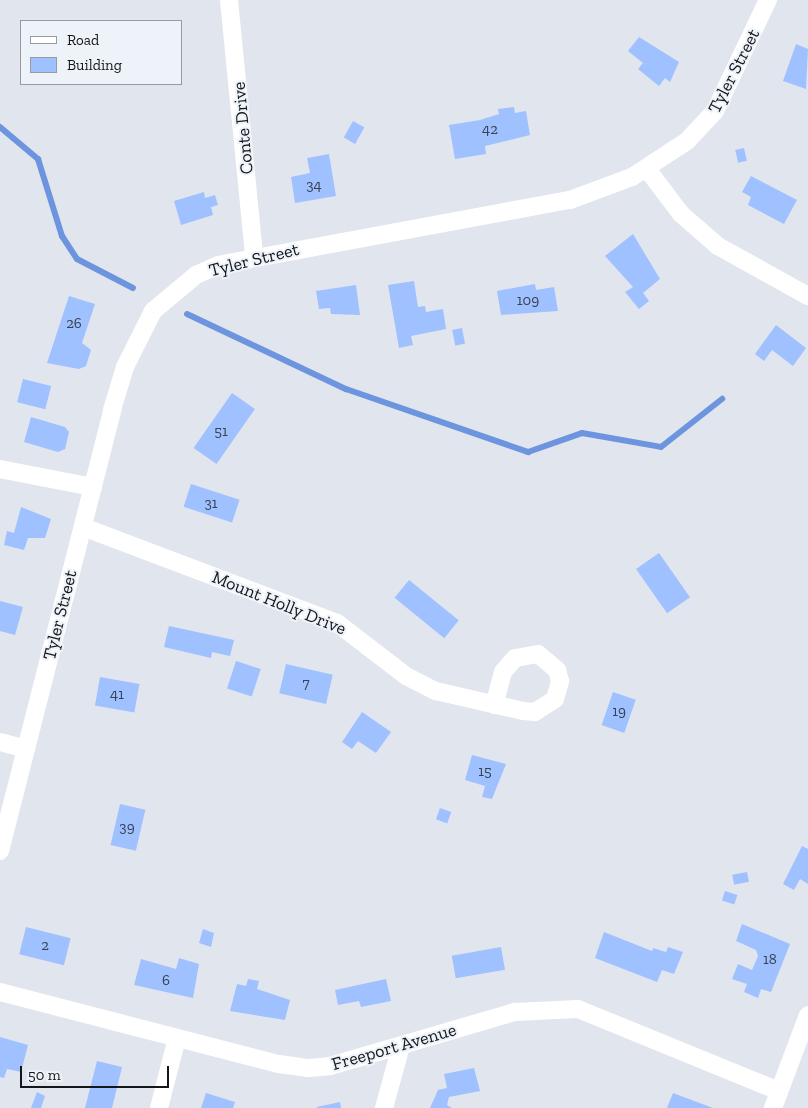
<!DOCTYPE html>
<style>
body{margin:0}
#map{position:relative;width:808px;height:1108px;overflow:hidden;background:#e1e5ed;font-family:"Zilla Slab",serif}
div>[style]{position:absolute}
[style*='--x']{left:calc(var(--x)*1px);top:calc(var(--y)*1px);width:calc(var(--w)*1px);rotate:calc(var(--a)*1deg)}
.stream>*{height:6px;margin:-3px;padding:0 3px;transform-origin:3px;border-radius:3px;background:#6d94de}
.building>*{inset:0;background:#a0c1ff;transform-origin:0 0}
.street>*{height:18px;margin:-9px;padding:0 9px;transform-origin:9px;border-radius:9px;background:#fff}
span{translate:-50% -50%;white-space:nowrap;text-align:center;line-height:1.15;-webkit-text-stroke:4px #eef3fa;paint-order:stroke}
.number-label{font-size:15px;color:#374152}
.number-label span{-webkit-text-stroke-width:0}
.street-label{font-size:18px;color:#141619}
.legend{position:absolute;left:20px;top:20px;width:162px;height:65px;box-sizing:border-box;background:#eef3fa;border:1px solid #979ba0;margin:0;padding:6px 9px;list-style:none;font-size:15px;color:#141619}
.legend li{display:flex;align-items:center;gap:10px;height:25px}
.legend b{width:25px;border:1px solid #979ba0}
.scale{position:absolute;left:20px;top:1066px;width:149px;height:22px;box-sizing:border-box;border:2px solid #141619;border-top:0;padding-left:6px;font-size:15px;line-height:18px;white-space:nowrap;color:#141619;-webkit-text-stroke:4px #eef3fa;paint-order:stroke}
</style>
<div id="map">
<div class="stream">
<div style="--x:0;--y:127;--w:50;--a:40.1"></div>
<div style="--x:38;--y:159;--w:81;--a:72.7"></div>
<div style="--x:62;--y:236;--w:27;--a:57"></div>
<div style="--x:77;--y:259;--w:63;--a:27.4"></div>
<div style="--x:187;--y:314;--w:176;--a:25.3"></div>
<div style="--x:346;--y:389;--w:193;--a:19.1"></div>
<div style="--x:528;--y:452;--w:57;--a:-19.4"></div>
<div style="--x:582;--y:433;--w:80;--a:10"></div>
<div style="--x:661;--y:447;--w:78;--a:-38.2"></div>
</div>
<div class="building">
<div style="clip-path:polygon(639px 37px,679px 62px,670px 82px,665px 78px,659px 86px,638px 69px,643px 63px,628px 51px)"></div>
<div style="clip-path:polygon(796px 44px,808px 49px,806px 89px,783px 81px)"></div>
<div style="clip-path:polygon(514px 107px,515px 113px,526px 111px,530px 135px,485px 146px,486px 154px,455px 159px,449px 125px,480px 120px,499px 114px,498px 109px)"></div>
<div style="left:353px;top:121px;width:13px;height:19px;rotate:29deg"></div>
<div style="left:744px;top:148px;width:13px;height:9px;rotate:77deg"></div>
<div style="clip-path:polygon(329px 154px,336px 196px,295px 203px,291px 177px,310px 173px,307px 158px)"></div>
<div style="clip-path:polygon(751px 176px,797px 200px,784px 224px,748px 205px,751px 197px,742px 192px)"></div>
<div style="clip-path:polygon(204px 192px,205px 198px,215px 195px,218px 205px,211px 207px,213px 215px,181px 225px,174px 201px)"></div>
<div style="clip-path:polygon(633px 234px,660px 279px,643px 293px,649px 301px,639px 309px,625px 292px,633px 287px,605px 256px)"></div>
<div style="clip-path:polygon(414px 281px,418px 307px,425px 306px,426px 312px,443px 309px,446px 329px,411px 336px,413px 345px,399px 348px,388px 285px)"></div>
<div style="clip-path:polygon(535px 284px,536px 290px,554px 287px,558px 311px,501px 315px,497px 291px)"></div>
<div style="clip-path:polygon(356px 285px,360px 315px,331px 314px,330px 308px,319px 309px,316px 291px)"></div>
<div style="clip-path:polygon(69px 296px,95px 304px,82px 343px,91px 350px,86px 366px,79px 369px,47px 363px)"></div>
<div style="clip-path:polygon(776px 325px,806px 348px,793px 366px,772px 350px,764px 361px,755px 354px)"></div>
<div style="left:462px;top:328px;width:16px;height:10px;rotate:79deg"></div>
<div style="left:23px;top:379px;width:29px;height:24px;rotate:14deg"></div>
<div style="left:232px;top:393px;width:28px;height:67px;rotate:35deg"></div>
<div style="clip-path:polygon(31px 417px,65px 427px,69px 432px,65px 449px,58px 452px,24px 442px)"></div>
<div style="left:191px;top:484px;width:51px;height:24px;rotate:18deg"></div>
<div style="clip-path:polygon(21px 507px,51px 519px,45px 538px,28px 538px,24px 550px,4px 545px,7px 531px,14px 533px)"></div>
<div style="left:659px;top:553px;width:54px;height:28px;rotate:55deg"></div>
<div style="left:409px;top:580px;width:64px;height:23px;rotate:39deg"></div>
<div style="clip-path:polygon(0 601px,23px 607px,15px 635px,0 631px)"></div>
<div style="clip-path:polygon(169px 626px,234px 640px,230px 656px,212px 652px,211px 658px,164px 647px)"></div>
<div style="left:236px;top:661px;width:26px;height:29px;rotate:18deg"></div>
<div style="left:286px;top:664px;width:48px;height:30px;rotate:13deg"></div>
<div style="left:100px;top:677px;width:40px;height:29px;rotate:10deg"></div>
<div style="left:613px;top:692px;width:24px;height:35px;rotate:19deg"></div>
<div style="clip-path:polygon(362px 712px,391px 732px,376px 753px,358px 741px,352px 749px,342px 742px)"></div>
<div style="clip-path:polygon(472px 755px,506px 764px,492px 799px,482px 797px,485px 786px,465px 780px)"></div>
<div style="left:120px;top:804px;width:26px;height:42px;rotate:13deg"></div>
<div style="left:440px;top:808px;width:12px;height:12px;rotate:20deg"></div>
<div style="clip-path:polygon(802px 846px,808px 849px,808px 884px,800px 879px,794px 890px,783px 884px)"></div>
<div style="left:747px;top:872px;width:10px;height:15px;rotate:79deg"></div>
<div style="left:725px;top:891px;width:13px;height:10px;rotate:18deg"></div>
<div style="clip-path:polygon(742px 924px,790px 944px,771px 992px,761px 989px,758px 998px,744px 992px,747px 984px,732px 979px,738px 964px,752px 970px,758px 956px,756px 950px,736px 941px)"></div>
<div style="left:26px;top:927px;width:46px;height:28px;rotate:14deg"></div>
<div style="clip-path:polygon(203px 929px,214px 933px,211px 947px,199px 943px)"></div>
<div style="clip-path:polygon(604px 932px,652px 951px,653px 948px,666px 952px,668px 947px,683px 952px,674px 974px,662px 970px,657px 982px,595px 958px)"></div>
<div style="left:501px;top:947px;width:23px;height:50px;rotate:80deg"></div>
<div style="clip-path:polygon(179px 958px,199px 964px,193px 998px,134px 985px,141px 959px,176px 969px)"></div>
<div style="clip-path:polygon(248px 979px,259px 981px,257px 989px,290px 1000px,285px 1020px,230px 1011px,237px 984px,246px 986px)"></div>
<div style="clip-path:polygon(386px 979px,391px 1001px,361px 1007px,359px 1001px,338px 1005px,335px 990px)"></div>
<div style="clip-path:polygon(0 1037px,28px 1045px,21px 1072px,7px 1069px,4px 1078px,0 1077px)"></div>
<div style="clip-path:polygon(97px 1061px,122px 1067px,112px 1108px,85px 1108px)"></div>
<div style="clip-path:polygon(474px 1068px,480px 1091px,449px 1097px,447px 1105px,452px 1108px,430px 1108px,438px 1090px,447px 1088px,444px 1074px)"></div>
<div style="clip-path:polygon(37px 1092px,45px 1096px,41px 1108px,31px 1108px)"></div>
<div style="clip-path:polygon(206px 1093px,235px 1102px,233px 1108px,201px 1108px)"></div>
<div style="clip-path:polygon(673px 1093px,713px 1108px,667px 1108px)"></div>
<div style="clip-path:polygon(340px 1102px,341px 1108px,317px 1108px,317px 1107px)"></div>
</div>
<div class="street">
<div style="--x:229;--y:0;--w:258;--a:84.4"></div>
<div style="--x:647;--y:169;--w:56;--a:52.9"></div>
<div style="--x:681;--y:214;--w:49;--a:40.9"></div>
<div style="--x:718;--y:246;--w:103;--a:29.1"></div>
<div style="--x:0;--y:469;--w:95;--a:11"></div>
<div style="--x:83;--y:527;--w:272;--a:20.7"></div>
<div style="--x:337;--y:623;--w:87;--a:37.5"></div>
<div style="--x:406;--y:676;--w:34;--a:27"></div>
<div style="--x:436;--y:691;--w:13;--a:13"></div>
<div style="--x:449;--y:694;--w:76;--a:12.9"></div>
<div style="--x:523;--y:711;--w:12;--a:5"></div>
<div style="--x:535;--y:712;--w:24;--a:-33"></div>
<div style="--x:555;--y:699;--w:19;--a:-74"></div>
<div style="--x:560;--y:681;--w:11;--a:-105"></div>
<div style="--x:557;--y:670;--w:25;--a:-140"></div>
<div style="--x:538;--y:654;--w:23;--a:170"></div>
<div style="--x:515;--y:658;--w:18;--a:131"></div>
<div style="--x:503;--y:672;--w:34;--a:105"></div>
<div style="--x:0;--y:742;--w:27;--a:15"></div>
<div style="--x:0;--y:851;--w:455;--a:-75.7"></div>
<div style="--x:112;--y:410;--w:45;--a:-73.2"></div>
<div style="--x:125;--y:367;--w:63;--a:-63.4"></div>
<div style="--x:153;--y:311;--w:56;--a:-39.9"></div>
<div style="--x:196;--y:275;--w:24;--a:-24"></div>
<div style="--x:218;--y:265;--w:358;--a:-10.5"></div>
<div style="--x:570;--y:200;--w:66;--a:-20.4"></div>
<div style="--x:632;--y:177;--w:66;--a:-33.2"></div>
<div style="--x:687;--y:141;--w:41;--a:-47"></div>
<div style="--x:715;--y:111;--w:123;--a:-64.5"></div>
<div style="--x:0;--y:992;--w:288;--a:14.5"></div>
<div style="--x:279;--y:1064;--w:30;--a:8"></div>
<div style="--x:309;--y:1068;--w:21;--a:-5"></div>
<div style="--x:330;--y:1066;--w:193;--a:-16.3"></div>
<div style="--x:515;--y:1012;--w:63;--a:-2.7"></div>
<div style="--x:578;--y:1009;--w:217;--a:22.2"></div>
<div style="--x:159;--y:1108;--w:72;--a:-75.6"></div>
<div style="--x:384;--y:1108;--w:64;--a:-74.7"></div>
<div style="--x:773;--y:1108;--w:99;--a:-69.4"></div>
</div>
<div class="number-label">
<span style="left:490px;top:130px">42</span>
<span style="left:314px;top:186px">34</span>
<span style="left:528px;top:301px">109</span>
<span style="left:74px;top:324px">26</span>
<span style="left:221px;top:432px">51</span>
<span style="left:211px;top:504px">31</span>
<span style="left:306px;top:684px">7</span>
<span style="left:117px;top:695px">41</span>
<span style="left:619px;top:712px">19</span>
<span style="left:485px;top:772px">15</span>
<span style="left:127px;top:828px">39</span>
<span style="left:45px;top:946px">2</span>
<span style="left:770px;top:960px">18</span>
<span style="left:166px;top:981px">6</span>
</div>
<div class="street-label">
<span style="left:734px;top:71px;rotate:-63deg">Tyler Street</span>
<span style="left:243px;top:128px;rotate:-95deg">Conte Drive</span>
<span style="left:254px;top:260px;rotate:-14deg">Tyler Street</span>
<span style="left:279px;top:603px;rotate:22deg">Mount Holly Drive</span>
<span style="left:60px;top:615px;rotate:-76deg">Tyler Street</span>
<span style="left:394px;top:1047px;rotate:-16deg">Freeport Avenue</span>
</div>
<ul class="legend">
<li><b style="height:6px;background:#fff"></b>Road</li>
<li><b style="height:14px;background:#a0c1ff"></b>Building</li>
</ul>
<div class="scale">50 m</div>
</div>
